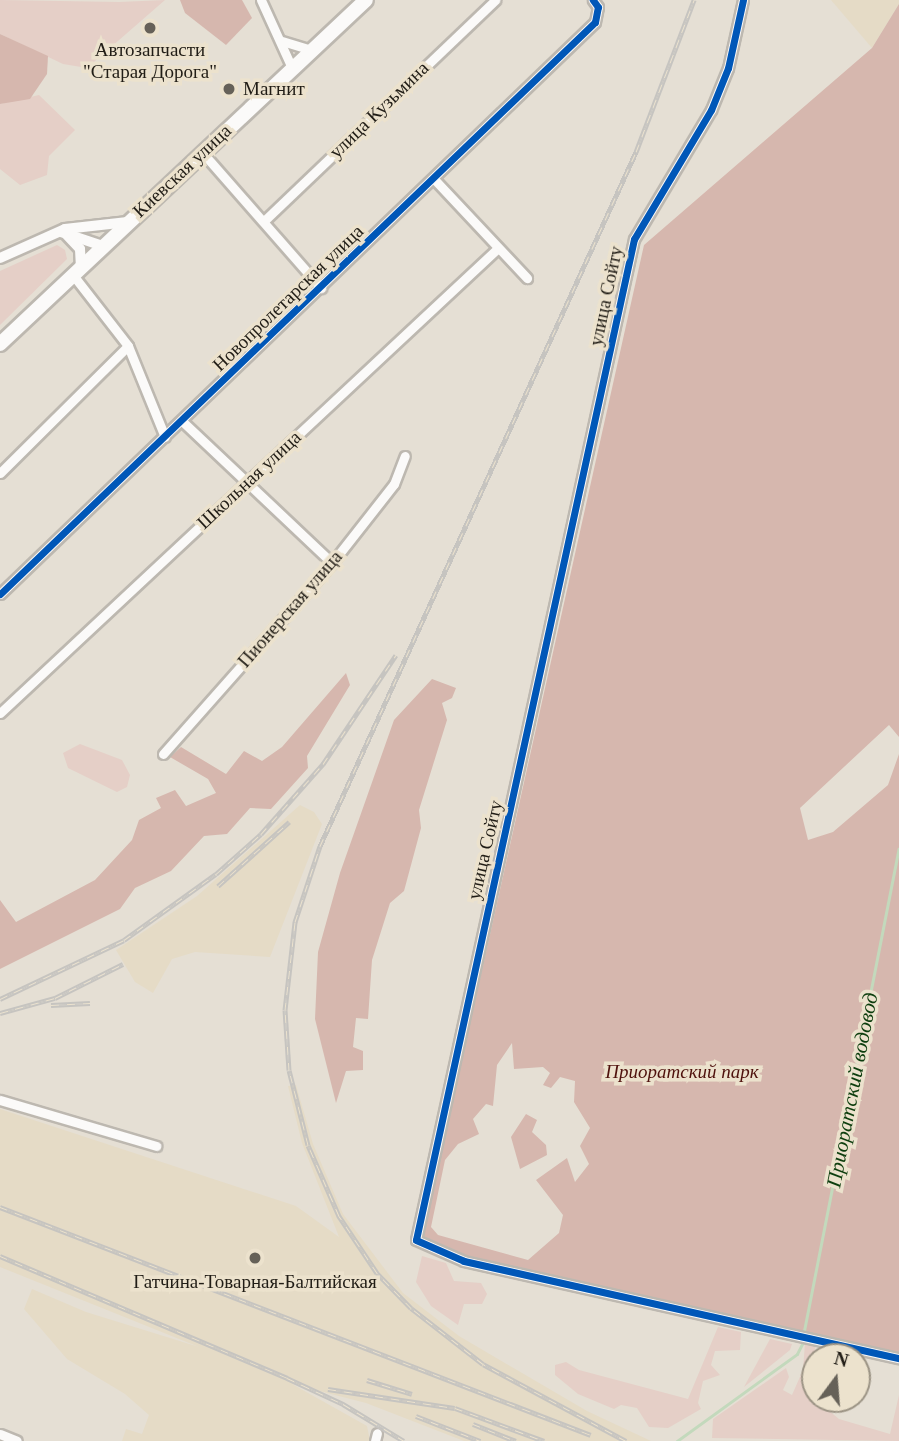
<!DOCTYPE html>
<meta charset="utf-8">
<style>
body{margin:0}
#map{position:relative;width:899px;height:1441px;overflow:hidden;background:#e5dfd4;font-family:"Times New Roman",serif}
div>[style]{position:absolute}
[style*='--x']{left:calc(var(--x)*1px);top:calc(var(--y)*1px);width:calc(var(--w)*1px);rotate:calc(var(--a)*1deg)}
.built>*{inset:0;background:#e5dbc6}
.green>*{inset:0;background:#e5cfc7}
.forest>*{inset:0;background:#d6b7ae}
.stream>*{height:2.5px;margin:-1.25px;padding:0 1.25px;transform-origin:1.25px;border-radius:1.25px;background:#c3d9bc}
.roads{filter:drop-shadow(2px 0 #bdb8b0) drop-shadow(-2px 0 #bdb8b0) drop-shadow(0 2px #bdb8b0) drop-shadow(0 -2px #bdb8b0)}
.minor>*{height:9px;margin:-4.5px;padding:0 4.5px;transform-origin:4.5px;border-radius:4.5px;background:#fbfaf9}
.tertiary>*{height:10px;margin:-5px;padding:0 5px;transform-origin:5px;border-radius:5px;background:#fbfaf9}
.primary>*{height:14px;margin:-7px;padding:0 7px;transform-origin:7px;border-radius:7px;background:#fbfaf9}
.rail>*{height:5px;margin-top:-2.5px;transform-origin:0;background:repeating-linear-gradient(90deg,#ece2cd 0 8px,#c6c4c0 0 16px);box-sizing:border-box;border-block:2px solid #c6c4c0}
.cycleway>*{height:7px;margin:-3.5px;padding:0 3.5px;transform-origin:3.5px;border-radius:3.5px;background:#0057b8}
.dots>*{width:19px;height:19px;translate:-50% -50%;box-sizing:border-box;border:4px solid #ece2cd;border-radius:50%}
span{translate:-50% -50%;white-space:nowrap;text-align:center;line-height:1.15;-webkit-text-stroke:7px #ece2cd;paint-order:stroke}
.poi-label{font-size:19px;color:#211d16}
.left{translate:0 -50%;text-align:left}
.street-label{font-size:19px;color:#211d16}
.park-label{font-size:19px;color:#4f120d;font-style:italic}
.water-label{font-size:21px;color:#0d3e0e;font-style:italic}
.north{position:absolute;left:801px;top:1343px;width:70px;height:70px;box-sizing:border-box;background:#ece2cd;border:2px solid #9b9384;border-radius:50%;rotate:16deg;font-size:19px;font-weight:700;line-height:28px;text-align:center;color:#211d16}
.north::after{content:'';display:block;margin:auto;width:24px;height:32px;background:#666158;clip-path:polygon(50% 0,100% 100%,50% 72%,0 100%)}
</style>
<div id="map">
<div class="built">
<div style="clip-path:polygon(831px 0,899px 0,899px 4px,872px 48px)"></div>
<div style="clip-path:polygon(300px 805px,314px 812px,322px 824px,270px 957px,195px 952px,172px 959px,153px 993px,135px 982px,116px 950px,197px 896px)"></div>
<div style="clip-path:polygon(296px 1085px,313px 1144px,343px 1214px,403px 1293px,459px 1336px,587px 1411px,651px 1441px,464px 1441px,366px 1403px,292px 1384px,367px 1426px,370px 1441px,122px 1441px,126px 1429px,142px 1434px,149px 1415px,125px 1394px,67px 1359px,24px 1309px,32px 1289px,86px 1312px,199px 1347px,0 1267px,0 1109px,296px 1206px,339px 1237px,302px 1143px,288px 1086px)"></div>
</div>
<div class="green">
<div style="clip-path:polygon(0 0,119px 2px,165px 0,87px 68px,63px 64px,0 34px)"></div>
<div style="clip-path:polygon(39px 95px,75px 130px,49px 156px,47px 175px,20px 185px,0 169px,0 104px)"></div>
<div style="clip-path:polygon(57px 245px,65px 250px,67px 259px,0 325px,0 271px)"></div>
<div style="clip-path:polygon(80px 744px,122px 760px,130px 775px,127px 787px,117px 792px,68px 768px,63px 753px)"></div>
<div style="clip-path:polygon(422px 1256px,446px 1263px,454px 1281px,481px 1283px,487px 1294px,482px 1304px,464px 1304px,458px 1325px,431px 1306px,416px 1282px)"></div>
<div style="clip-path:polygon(718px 1327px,741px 1332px,740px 1350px,715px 1351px,711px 1365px,720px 1375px,703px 1381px,698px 1403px,701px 1409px,668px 1428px,649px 1427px,637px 1408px,621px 1405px,614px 1409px,578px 1394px,555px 1375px,555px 1365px,566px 1362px,579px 1370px,688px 1399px)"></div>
<div style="clip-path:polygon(770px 1339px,792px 1344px,790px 1350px,744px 1387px)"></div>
<div style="clip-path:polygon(805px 1343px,816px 1345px,805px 1391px,839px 1419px,890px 1434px,899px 1395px,899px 1441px,712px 1438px,713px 1419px,786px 1368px,789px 1377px,783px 1390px,792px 1395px,803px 1370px)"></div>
</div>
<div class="forest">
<div style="clip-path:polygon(180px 0,242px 0,252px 18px,226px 45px,185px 13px)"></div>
<div style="clip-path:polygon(evenodd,899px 4px,899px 737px,889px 725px,800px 808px,808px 840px,833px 832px,888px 785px,899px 754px,899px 1354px,479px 1260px,422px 1239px,644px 245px,872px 48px,899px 4px,512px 1043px,514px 1069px,543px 1067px,550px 1073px,543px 1085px,551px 1088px,560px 1077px,575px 1081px,574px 1102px,590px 1128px,580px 1146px,589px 1164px,575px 1182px,567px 1158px,536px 1180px,563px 1215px,559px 1233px,528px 1260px,438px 1235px,431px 1227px,445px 1160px,458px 1144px,479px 1134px,473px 1119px,486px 1104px,493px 1106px,497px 1065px,512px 1043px)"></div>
<div style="clip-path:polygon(0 34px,48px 56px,47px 74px,30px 99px,0 104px)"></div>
<div style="clip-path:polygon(346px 673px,350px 685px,307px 756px,308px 768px,271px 809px,250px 808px,227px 834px,204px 836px,171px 871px,135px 888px,120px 909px,0 969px,0 900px,16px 922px,95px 880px,132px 840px,139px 820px,161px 808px,156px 798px,175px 790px,186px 806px,216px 793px,208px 779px,170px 757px,181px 747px,226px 774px,244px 751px,262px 761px,282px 747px)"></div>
<div style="clip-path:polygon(432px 679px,456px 688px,452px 698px,442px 703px,447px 720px,419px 810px,421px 828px,404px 891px,390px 903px,372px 960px,368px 1019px,356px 1018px,353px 1047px,363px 1051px,363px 1070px,346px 1071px,336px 1103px,315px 1019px,318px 952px,340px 873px,394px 720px)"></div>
<div style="clip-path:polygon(526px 1114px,537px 1120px,532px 1132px,546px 1145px,547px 1155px,520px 1169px,511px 1137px)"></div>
</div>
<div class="stream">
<div style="--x:804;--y:1331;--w:491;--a:-78.9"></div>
<div style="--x:677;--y:1441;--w:148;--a:-35.9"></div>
<div style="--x:797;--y:1354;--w:13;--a:-63"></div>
</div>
<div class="roads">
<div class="minor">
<div style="--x:261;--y:0;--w:75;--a:65.5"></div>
<div style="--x:743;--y:0;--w:70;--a:102.4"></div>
<div style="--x:728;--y:68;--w:45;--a:112"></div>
<div style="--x:711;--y:110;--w:150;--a:120.8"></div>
<div style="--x:634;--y:239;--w:1024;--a:102.29"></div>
<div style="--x:416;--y:1240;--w:52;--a:23.6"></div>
<div style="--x:464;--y:1261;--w:446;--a:12.6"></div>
<div style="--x:282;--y:41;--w:30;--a:17"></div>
<div style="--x:202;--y:152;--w:181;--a:48.8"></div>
<div style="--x:434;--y:179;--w:136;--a:46.8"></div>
<div style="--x:264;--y:221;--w:320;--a:-43.7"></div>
<div style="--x:73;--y:275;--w:90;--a:52.2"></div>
<div style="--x:128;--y:346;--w:98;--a:67.9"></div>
<div style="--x:182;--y:421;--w:207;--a:43.4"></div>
<div style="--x:0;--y:473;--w:180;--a:-44.8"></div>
<div style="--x:0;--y:594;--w:825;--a:-43.87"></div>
<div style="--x:595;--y:22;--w:15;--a:-79"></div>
<div style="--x:598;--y:7;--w:9;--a:-126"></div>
<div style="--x:0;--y:713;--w:681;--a:-43.04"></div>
<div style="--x:163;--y:754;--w:255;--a:-48.5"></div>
<div style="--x:332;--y:563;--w:100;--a:-51.9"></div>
<div style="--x:394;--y:484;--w:30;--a:-69"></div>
<div style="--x:0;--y:1100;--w:163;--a:16.4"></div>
<div style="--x:0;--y:1434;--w:18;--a:22"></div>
<div style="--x:375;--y:1441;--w:8;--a:-76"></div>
</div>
<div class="tertiary">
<div style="--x:61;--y:232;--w:44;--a:18.4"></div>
<div style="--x:67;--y:235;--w:19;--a:47"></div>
<div style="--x:80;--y:249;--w:18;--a:87"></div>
<div style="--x:0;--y:258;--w:71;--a:-24"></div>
<div style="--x:65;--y:229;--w:63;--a:-6.3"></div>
</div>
<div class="primary">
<div style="--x:0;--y:344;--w:502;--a:-43.23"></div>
</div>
</div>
<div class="rail">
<div style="--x:218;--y:886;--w:96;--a:-42"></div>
<div style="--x:0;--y:999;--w:137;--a:-25.4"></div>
<div style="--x:124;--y:940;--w:113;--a:-35.7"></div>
<div style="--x:216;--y:874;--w:60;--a:-41.6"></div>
<div style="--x:261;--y:834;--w:94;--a:-48.5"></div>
<div style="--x:323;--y:764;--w:131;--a:-56.2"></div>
<div style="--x:51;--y:1005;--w:39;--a:-3"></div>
<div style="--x:0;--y:1013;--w:57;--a:-15.3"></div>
<div style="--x:55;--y:998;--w:76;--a:-26.6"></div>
<div style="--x:0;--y:1207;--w:633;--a:21.1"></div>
<div style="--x:0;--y:1256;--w:312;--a:23"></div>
<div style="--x:287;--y:1378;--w:62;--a:24.9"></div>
<div style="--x:343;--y:1404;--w:71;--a:31.2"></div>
<div style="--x:367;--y:1380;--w:47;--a:17.3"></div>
<div style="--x:328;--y:1389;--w:128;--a:8.5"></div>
<div style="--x:455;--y:1408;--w:95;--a:20.3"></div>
<div style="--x:416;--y:1416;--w:69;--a:21.3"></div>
<div style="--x:473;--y:1424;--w:46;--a:21.6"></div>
<div style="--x:626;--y:1441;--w:162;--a:-151.7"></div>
<div style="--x:483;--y:1364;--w:91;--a:-142.1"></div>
<div style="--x:411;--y:1308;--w:49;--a:-134.2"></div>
<div style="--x:377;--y:1273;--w:69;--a:-123.7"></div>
<div style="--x:339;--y:1216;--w:77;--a:-113.6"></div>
<div style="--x:308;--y:1145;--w:77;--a:-104.2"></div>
<div style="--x:289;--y:1070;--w:60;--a:-93.8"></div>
<div style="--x:285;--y:1010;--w:89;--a:-83.5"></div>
<div style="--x:295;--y:922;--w:80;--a:-71.8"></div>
<div style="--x:320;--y:846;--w:763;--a:-65.52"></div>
<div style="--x:636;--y:152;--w:163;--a:-69.1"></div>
</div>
<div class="cycleway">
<div style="--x:743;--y:0;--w:70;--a:102.4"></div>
<div style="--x:728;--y:68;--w:45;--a:112"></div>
<div style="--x:711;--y:110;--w:150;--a:120.8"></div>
<div style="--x:634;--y:239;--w:1024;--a:102.29"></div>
<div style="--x:416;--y:1240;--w:52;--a:23.6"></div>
<div style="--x:464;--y:1261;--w:446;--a:12.6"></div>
<div style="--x:0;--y:594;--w:825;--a:-43.87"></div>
<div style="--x:595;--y:22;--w:15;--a:-79"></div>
<div style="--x:598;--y:7;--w:9;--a:-126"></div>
</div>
<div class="dots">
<div style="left:150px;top:28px;background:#666158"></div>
<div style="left:229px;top:89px;background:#666158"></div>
<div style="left:255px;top:1258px;background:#666158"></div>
</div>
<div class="poi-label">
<span style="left:150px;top:61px">Автозапчасти<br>"Старая Дорога"</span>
<span class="left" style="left:243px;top:89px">Магнит</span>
<span style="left:255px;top:1282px">Гатчина-Товарная-Балтийская</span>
</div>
<div class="street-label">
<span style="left:379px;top:110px;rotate:-44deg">улица Кузьмина</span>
<span style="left:182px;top:171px;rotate:-43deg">Киевская улица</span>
<span style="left:606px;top:296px;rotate:-78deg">улица Сойту</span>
<span style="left:288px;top:298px;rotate:-44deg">Новопролетарская улица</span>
<span style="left:249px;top:480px;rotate:-43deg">Школьная улица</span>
<span style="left:290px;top:609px;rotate:-49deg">Пионерская улица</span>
<span style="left:485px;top:850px;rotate:-77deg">улица Сойту</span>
</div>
<div class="park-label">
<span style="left:682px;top:1072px">Приоратский парк</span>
</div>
<div class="water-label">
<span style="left:852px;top:1090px;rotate:-79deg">Приоратский водовод</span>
</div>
<div class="north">N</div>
</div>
